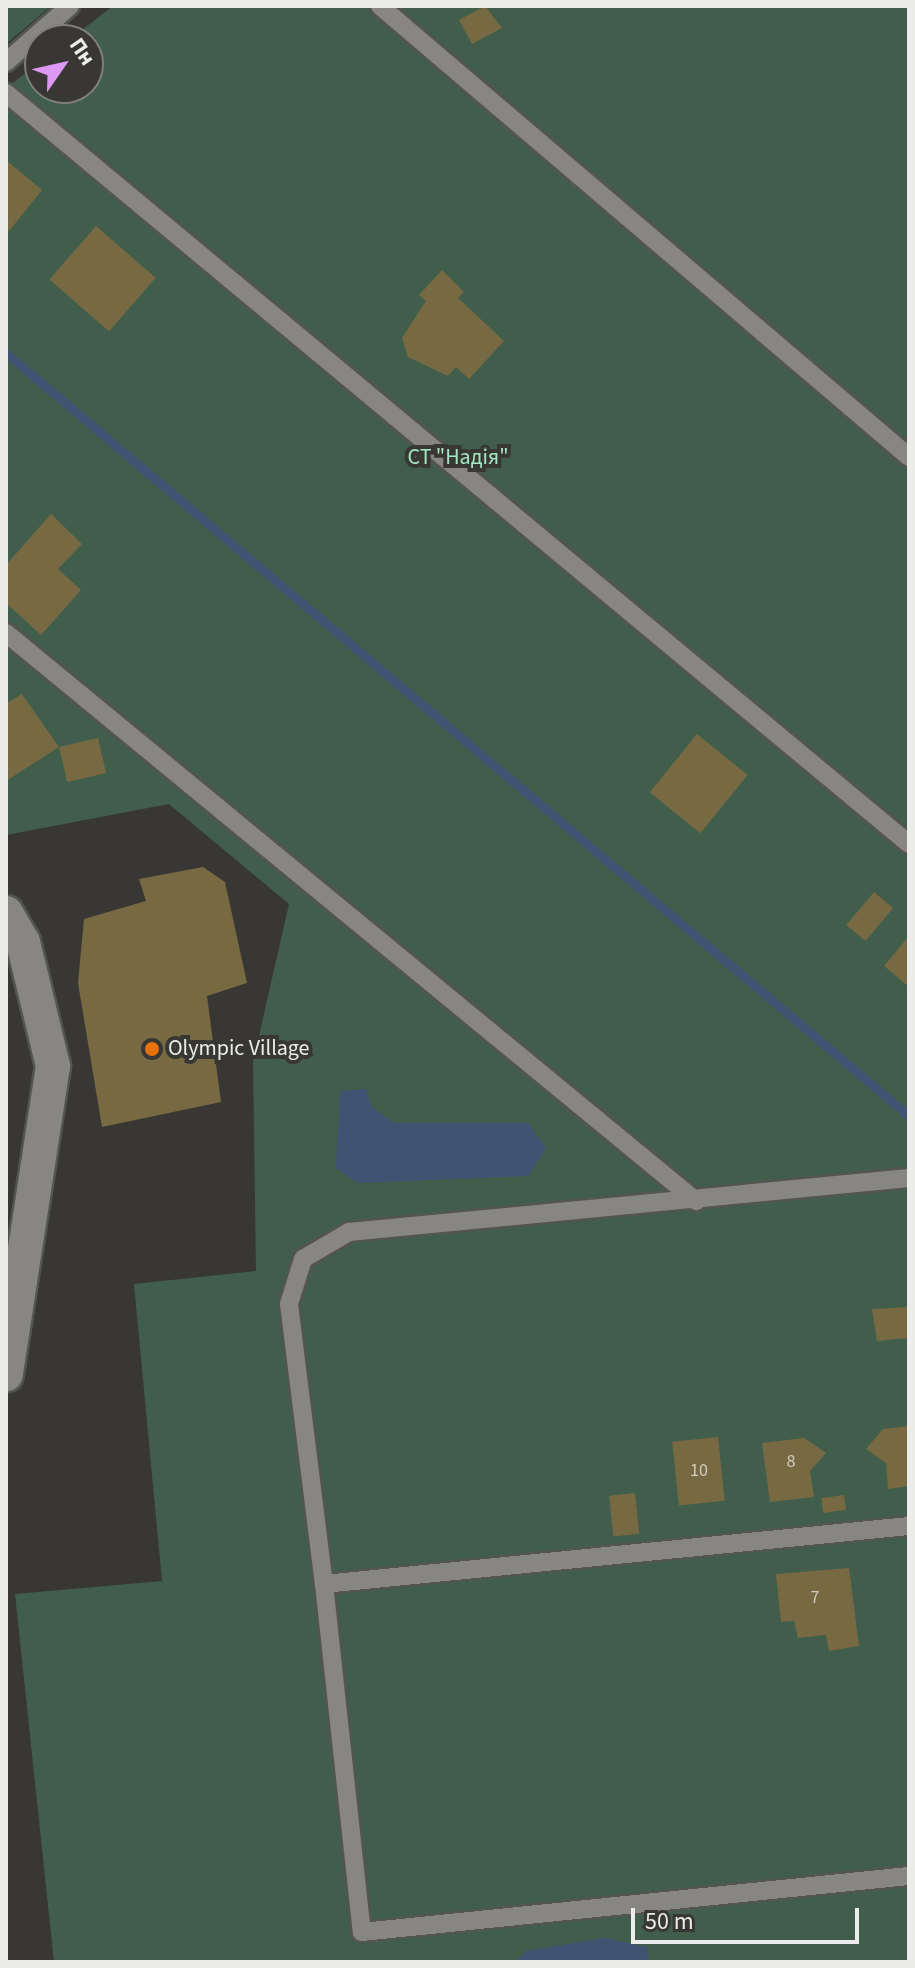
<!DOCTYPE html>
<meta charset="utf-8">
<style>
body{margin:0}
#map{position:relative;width:915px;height:1968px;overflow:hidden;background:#383733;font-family:"Source Sans 3",sans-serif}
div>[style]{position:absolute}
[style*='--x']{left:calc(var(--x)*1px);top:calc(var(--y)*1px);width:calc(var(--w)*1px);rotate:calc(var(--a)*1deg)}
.green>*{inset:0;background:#415e4d}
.water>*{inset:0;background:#3f5473}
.stream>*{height:9px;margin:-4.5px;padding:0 4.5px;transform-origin:4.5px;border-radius:4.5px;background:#3f5473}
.building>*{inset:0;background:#776a43;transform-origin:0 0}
.roads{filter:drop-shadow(2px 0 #545451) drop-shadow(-2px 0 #545451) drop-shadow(0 2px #545451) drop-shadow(0 -2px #545451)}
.service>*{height:18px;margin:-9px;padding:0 9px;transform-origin:9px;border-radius:9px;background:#878682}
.minor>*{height:34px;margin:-17px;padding:0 17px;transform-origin:17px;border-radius:17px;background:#878682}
.dots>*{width:22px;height:22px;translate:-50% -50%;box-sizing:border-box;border:4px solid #383733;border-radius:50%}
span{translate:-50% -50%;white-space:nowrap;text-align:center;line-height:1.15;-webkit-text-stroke:8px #383733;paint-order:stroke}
.number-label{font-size:18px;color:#cfccc0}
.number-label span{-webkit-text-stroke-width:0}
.park-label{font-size:22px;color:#a3e7c0}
.poi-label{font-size:22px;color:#ececea}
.left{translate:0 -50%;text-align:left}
.frame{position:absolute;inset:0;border:8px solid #ececea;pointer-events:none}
.north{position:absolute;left:24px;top:24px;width:80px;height:80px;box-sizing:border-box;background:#383733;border:2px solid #807f7c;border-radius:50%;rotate:56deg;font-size:22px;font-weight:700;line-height:32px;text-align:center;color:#ececea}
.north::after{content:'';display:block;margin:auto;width:28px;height:36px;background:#dd98f3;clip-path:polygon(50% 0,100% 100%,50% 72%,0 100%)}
.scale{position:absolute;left:631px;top:1908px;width:228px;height:36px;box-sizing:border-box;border:4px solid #ececea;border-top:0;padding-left:10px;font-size:24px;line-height:28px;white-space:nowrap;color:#ececea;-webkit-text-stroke:6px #383733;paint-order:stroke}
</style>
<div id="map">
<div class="green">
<div style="clip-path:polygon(6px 6px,51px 6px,6px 44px)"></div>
<div style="clip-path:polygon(113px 6px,909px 6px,909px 1962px,54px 1962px,15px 1594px,162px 1581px,134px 1284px,256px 1271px,253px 1062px,289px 904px,169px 804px,6px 835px,6px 88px,40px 62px,40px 88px,88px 88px,88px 40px,69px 40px)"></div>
</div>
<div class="water">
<div style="clip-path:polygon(366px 1089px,371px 1106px,394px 1123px,528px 1123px,546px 1148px,528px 1176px,357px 1183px,336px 1168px,340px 1091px)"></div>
<div style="clip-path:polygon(605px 1938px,647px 1947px,649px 1962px,516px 1962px,526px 1951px)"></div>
</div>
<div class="stream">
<div style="--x:6;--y:353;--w:1182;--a:40.2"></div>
</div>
<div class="building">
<div style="clip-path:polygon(485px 6px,502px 28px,472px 44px,459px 20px)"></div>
<div style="clip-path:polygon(6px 160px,42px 190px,9px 231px,6px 229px)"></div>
<div style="left:96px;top:226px;width:79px;height:71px;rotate:41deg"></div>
<div style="clip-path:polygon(442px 270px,464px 292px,458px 298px,504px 341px,469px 379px,456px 367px,448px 376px,408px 357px,402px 338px,426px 301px,419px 295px)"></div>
<div style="clip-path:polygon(51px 514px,82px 544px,58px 569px,81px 590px,41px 635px,6px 603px,6px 565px)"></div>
<div style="clip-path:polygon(22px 694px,59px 747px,6px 781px,6px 704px)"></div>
<div style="left:697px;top:734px;width:65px;height:75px;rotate:39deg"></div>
<div style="left:98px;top:738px;width:36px;height:40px;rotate:77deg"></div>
<div style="clip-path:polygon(203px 867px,225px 882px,247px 983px,207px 996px,221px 1102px,102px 1127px,78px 983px,84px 919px,146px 901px,139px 879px)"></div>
<div style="left:874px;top:892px;width:25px;height:43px;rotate:40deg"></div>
<div style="clip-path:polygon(909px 936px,909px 987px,884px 966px)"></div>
<div style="clip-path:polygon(909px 1307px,909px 1338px,877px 1341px,872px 1309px)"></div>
<div style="clip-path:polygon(909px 1426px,909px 1486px,888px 1489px,886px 1463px,866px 1449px,883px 1429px)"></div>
<div style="left:718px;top:1437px;width:64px;height:46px;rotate:84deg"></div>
<div style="clip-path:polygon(804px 1438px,826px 1453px,810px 1471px,814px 1497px,770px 1502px,762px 1443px)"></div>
<div style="left:635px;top:1493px;width:41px;height:26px;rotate:84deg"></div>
<div style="left:844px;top:1495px;width:15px;height:23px;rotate:82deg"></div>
<div style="clip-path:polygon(849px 1568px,859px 1646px,829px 1651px,826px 1635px,798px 1638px,794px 1621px,781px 1622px,776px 1574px)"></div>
</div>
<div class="roads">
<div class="service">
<div style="--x:380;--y:6;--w:695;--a:40.45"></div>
<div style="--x:6;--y:62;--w:85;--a:-41.2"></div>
<div style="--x:6;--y:93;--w:1174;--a:39.75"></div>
<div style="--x:6;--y:633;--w:894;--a:39.46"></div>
<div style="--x:909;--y:1178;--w:563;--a:174.49"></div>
<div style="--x:349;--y:1232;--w:53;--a:149.6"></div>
<div style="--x:303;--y:1259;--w:47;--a:107.3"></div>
<div style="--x:289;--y:1304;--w:282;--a:82.9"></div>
<div style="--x:324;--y:1584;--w:588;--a:-5.66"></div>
<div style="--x:324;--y:1584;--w:350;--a:83.8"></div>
<div style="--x:362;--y:1932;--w:550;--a:-5.85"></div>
</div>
<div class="minor">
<div style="--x:6;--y:913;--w:34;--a:60"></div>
<div style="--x:23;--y:942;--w:128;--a:76.4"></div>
<div style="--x:53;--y:1066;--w:312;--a:98.7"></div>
</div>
</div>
<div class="dots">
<div style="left:152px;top:1049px;background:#e8710a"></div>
</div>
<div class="number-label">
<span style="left:791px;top:1462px">8</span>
<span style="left:699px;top:1471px">10</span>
<span style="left:815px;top:1598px">7</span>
</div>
<div class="park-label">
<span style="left:458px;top:458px">СТ "Надія"</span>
</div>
<div class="poi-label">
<span class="left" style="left:168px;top:1049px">Olympic Village</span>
</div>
<div class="frame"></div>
<div class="north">Пн</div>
<div class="scale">50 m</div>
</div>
